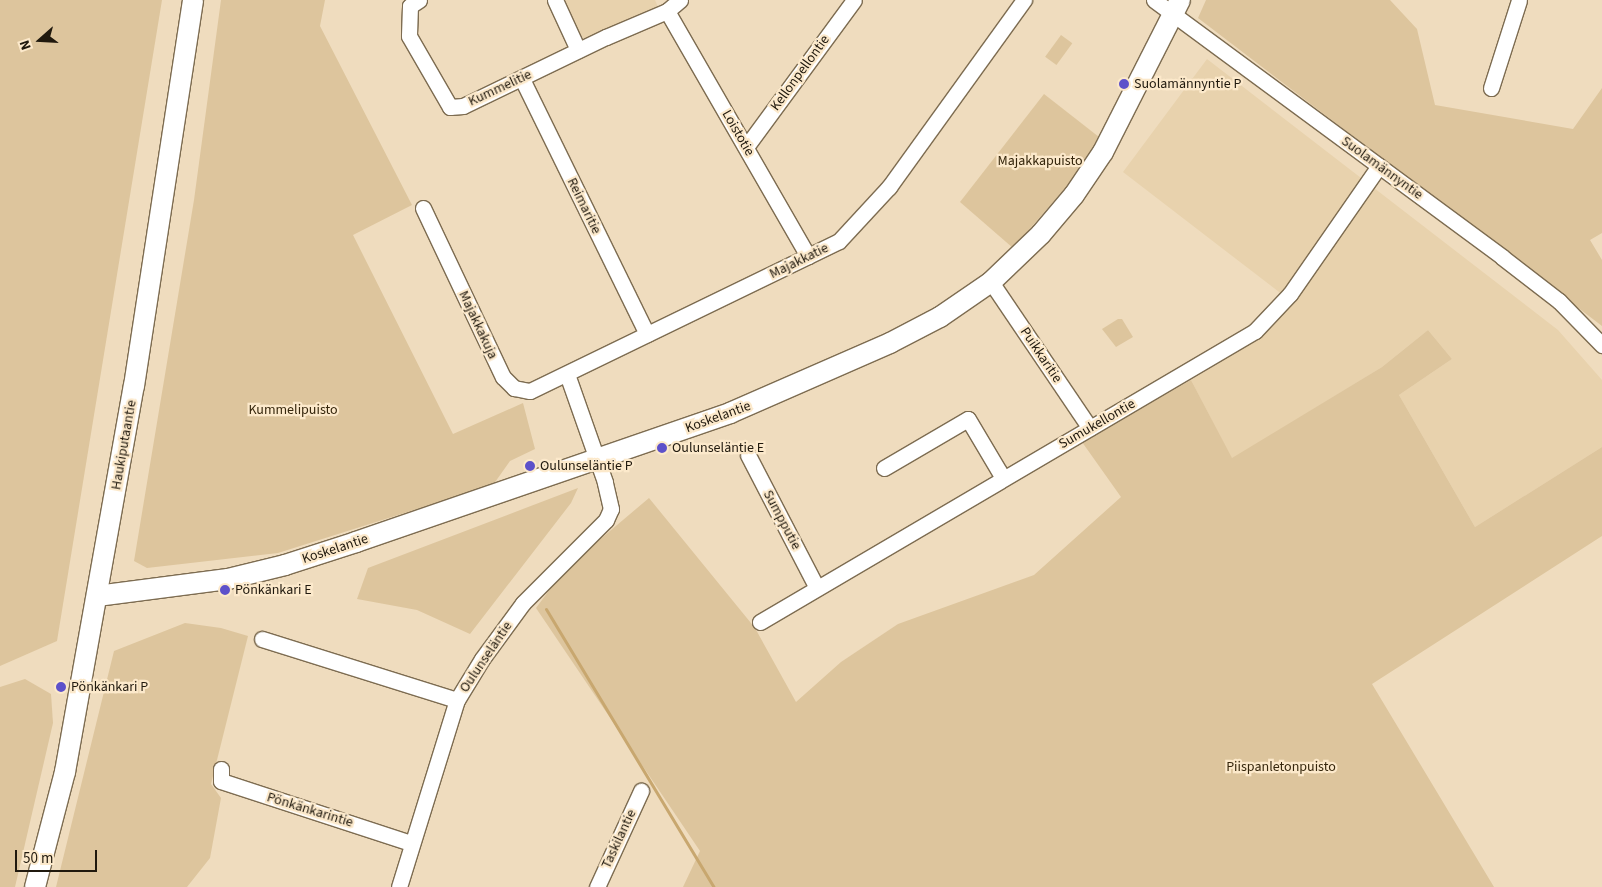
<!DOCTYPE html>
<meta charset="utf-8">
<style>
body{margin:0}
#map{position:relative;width:1602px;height:887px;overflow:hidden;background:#efdcbe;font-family:"Source Sans 3",sans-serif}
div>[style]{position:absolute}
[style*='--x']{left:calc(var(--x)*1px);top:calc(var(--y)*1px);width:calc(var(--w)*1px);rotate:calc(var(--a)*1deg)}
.built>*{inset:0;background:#e8d2ad}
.green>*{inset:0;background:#ddc59d;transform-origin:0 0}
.stream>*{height:3px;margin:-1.5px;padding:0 1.5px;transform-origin:1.5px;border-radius:1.5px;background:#c8a76f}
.roads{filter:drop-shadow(1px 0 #7d6c51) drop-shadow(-1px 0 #7d6c51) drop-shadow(0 1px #7d6c51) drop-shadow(0 -1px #7d6c51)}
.minor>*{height:15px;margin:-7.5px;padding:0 7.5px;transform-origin:7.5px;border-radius:7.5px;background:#fff}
.major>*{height:20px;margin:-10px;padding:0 10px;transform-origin:10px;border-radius:10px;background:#fff}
.dots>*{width:14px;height:14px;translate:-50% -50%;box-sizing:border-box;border:2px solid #fce9cb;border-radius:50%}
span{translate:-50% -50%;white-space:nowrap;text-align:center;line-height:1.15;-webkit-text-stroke:4.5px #fce9cb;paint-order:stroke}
.street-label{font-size:14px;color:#20190e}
.poi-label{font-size:14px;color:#20190e}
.left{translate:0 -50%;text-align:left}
.park-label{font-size:14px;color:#35260c}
.north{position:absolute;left:15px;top:15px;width:50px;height:50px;-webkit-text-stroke:4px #fce9cb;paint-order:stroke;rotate:251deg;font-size:14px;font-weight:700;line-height:20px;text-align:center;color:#20190e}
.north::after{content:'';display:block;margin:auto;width:18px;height:22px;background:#20190e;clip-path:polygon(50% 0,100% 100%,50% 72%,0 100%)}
.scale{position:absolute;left:15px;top:850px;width:82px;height:22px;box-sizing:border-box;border:2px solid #20190e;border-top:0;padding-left:6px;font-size:15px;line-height:18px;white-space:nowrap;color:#20190e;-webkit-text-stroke:4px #fce9cb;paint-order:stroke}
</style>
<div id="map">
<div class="built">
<div style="clip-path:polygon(561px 0,655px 0,658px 7px,585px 39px,576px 33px)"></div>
<div style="clip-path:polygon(1207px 59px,1558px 330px,1602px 380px,1602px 447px,1475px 527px,1399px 395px,1452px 359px,1428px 330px,1382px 367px,1232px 459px,1191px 380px,1260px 338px,1292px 302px,1123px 172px)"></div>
</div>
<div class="green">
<div style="clip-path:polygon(0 0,162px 0,57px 641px,0 666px)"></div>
<div style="clip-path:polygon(221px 0,325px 0,320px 26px,412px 205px,353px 235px,453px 434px,523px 403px,535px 449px,510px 461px,493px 485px,278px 553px,147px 568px,134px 561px,194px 200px)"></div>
<div style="clip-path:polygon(1206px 0,1390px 0,1417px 29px,1435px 105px,1573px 129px,1602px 88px,1602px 233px,1590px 240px,1602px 260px,1602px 326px,1198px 18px)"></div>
<div style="left:1061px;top:35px;width:14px;height:27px;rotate:36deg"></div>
<div style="clip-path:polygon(1044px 94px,1099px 137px,1075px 177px,1013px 248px,960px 202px)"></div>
<div style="clip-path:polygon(1118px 319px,1122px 319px,1133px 337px,1116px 347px,1102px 329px)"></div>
<div style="clip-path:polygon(1428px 330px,1452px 359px,1399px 395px,1475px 527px,1602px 447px,1602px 536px,1372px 684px,1494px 887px,683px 887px,700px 851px,536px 608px,565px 569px,649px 498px,755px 628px,796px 702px,841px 662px,898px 624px,1034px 575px,1121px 497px,1082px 442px,1191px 380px,1232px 458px,1382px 367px)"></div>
<div style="clip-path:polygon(578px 488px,571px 503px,470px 634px,417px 610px,357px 599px,368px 568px)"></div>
<div style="clip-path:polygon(185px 623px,221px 628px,248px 636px,211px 784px,221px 798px,210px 858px,187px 887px,56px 887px,114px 651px)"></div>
<div style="clip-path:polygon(25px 679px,51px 694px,53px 723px,15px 887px,0 887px,0 687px)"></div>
</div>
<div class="stream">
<div style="--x:546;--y:609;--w:325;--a:58.9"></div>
</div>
<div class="roads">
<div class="minor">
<div style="--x:419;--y:0;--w:11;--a:146"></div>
<div style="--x:410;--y:6;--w:30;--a:92"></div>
<div style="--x:409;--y:36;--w:82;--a:60"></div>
<div style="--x:450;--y:107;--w:13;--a:-4"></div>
<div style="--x:463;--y:106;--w:159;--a:-25.8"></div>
<div style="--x:606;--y:37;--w:66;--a:-23.1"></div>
<div style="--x:667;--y:11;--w:17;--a:-40"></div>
<div style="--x:555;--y:0;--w:55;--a:65.3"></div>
<div style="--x:1154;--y:0;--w:433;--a:36.4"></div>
<div style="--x:1502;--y:257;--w:72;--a:37.7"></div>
<div style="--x:1559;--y:301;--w:62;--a:45.7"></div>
<div style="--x:667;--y:11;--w:283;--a:60.1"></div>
<div style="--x:522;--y:79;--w:284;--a:63.9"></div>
<div style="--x:1491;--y:88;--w:92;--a:-72.3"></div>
<div style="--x:746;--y:147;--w:182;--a:-53.7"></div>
<div style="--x:423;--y:208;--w:187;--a:64.7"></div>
<div style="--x:503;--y:377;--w:16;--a:45"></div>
<div style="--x:514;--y:388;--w:16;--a:11"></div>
<div style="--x:530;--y:391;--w:343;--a:-25.9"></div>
<div style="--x:839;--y:241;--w:74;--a:-47.2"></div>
<div style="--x:889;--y:187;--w:231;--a:-54.2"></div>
<div style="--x:991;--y:282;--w:176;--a:55.9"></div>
<div style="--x:748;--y:455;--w:148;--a:62.6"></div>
<div style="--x:884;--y:468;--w:97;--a:-30.3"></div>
<div style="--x:968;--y:419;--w:69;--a:59.3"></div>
<div style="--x:760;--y:622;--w:574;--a:-30.45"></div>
<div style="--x:1255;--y:331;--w:51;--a:-46.6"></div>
<div style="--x:1290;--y:294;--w:156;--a:-55.2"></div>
<div style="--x:262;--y:639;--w:204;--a:17.4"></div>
<div style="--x:221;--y:769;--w:12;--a:90"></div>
<div style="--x:221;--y:781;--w:200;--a:18.1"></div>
<div style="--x:399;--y:887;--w:196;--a:-72.8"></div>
<div style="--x:457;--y:700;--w:48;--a:-58.6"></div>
<div style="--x:482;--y:659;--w:69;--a:-53.8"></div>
<div style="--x:523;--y:603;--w:117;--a:-45"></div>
<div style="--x:606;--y:520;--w:12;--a:-66"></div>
<div style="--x:611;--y:509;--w:28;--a:-103"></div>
<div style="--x:605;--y:482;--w:114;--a:-109.4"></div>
<div style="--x:597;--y:887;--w:106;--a:-65.4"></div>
</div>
<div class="major">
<div style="--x:97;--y:596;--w:132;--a:-7.4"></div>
<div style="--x:228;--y:579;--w:59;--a:-13.8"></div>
<div style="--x:285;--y:565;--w:75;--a:-17.9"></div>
<div style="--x:356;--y:542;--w:396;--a:-19"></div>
<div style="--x:730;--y:413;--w:175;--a:-23.6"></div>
<div style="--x:890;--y:343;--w:56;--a:-27.5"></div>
<div style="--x:940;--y:317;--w:62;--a:-34.5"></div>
<div style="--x:991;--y:282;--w:69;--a:-43.8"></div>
<div style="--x:1041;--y:234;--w:51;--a:-49.8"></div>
<div style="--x:1074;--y:195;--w:52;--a:-56"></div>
<div style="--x:1103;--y:152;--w:170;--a:-63.1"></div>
<div style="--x:35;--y:887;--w:119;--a:-75.4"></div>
<div style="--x:65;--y:772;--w:392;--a:-79.9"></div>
<div style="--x:134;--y:386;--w:390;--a:-81.3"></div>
</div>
</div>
<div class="dots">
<div style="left:1124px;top:84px;background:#5d51ca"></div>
<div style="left:662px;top:448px;background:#5d51ca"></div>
<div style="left:530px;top:466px;background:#5d51ca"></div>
<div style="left:225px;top:590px;background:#5d51ca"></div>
<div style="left:61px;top:687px;background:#5d51ca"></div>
</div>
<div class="street-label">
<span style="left:800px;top:73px;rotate:-54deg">Kellonpellontie</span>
<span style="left:500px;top:88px;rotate:-25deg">Kummelitie</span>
<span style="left:738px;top:133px;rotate:60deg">Loistotie</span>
<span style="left:1382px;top:168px;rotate:36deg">Suolamännyntie</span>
<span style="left:584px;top:206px;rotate:64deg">Reimaritie</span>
<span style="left:799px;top:261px;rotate:-26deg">Majakkatie</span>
<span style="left:478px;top:325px;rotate:65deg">Majakkakuja</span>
<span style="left:1041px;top:355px;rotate:56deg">Puikkaritie</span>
<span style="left:718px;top:417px;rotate:-20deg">Koskelantie</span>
<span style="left:1097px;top:424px;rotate:-30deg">Sumukellontie</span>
<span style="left:124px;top:445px;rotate:-80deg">Haukiputaantie</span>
<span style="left:782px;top:520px;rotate:62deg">Sumpputie</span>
<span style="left:335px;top:549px;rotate:-18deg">Koskelantie</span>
<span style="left:486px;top:657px;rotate:-56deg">Oulunseläntie</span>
<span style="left:310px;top:810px;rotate:17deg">Pönkänkarintie</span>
<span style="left:619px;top:839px;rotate:-65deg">Taskilantie</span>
</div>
<div class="poi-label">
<span class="left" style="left:1134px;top:84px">Suolamännyntie P</span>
<span class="left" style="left:672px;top:448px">Oulunseläntie E</span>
<span class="left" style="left:540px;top:466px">Oulunseläntie P</span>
<span class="left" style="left:235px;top:590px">Pönkänkari E</span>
<span class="left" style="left:71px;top:687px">Pönkänkari P</span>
</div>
<div class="park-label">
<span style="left:1040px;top:161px">Majakkapuisto</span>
<span style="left:293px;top:410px">Kummelipuisto</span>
<span style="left:1281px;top:767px">Piispanletonpuisto</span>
</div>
<div class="north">N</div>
<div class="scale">50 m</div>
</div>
